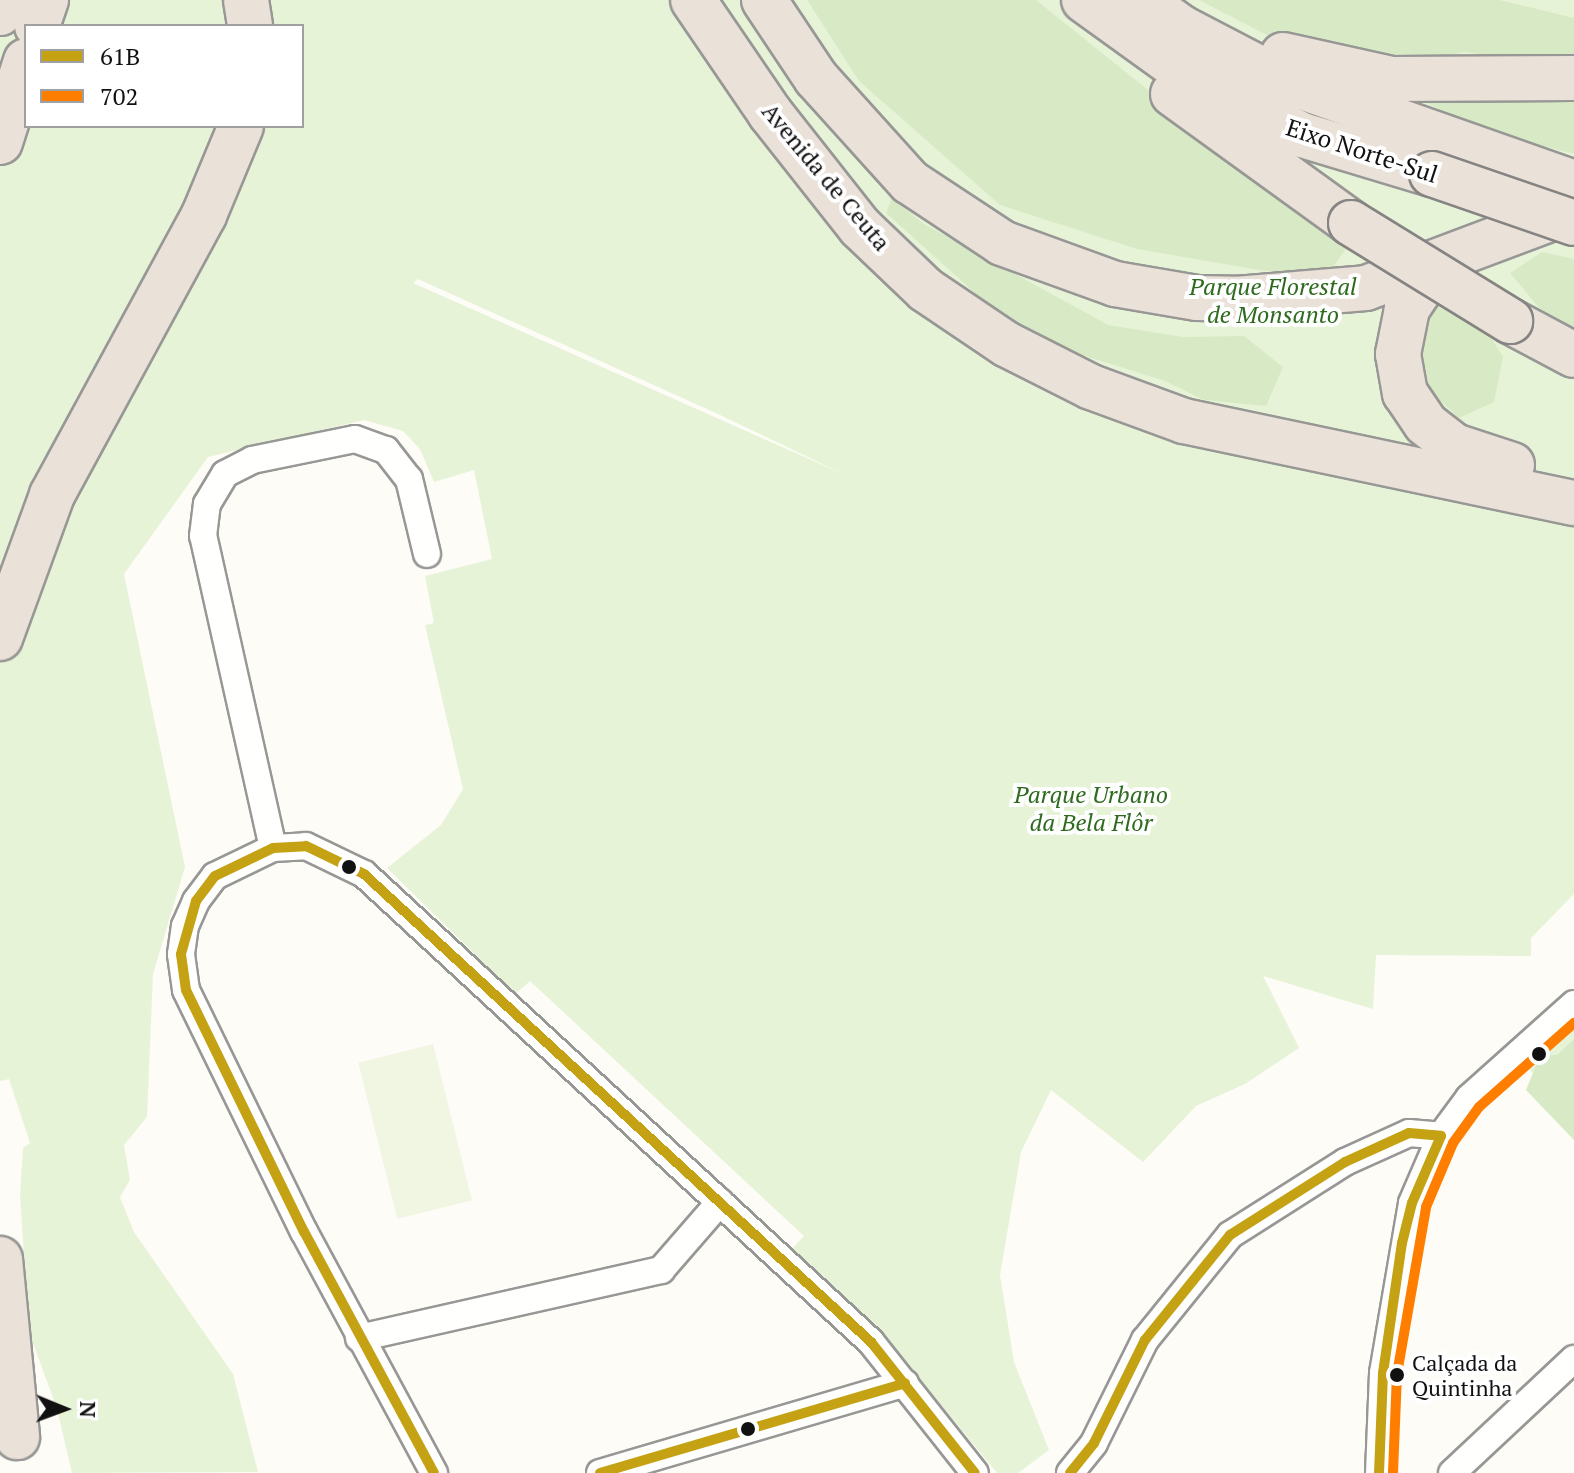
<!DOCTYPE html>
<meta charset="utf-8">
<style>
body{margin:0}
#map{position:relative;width:1574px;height:1473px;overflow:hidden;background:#fdfcf7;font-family:"PT Serif",serif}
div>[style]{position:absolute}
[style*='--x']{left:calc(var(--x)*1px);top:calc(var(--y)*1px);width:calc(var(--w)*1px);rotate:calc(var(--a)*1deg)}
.green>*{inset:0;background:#e7f3d7}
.forest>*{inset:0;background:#d8eac5}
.pitch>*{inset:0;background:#f0f6e1;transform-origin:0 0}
.roads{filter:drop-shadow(2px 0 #979795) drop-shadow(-2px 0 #979795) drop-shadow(0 2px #979795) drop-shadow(0 -2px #979795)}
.street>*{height:26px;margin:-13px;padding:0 13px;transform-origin:13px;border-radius:13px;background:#fffffe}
.highway>*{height:44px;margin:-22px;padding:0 22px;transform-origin:22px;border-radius:22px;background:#eae1d8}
.bridges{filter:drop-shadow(2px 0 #858482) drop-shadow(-2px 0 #858482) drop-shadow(0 2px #858482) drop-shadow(0 -2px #858482)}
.highway-bridge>*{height:44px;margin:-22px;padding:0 22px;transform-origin:22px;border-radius:22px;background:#eae1d8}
.bus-1>*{height:10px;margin:-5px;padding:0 5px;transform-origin:5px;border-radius:5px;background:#c4a213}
.bus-2>*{height:10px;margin:-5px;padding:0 5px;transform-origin:5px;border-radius:5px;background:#ff7e00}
.dots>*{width:22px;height:22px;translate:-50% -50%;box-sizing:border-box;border:4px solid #fff;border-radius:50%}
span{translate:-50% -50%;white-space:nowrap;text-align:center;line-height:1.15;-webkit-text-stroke:8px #fff;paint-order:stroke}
.bus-label{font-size:22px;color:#111}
.left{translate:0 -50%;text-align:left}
.street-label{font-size:24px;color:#111}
.park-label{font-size:24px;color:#2f6b1f;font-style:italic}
.legend{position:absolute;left:24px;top:24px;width:280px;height:104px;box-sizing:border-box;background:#fff;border:2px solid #a0a0a0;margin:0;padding:10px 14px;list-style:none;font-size:24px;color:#111}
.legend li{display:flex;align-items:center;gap:16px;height:40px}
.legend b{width:40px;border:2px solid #a0a0a0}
.north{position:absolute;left:24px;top:1369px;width:80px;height:80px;-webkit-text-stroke:6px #fff;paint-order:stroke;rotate:91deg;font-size:22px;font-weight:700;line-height:32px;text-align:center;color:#111}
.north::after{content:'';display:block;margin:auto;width:28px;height:36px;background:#111;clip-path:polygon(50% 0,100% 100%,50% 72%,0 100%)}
</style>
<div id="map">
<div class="green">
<div style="clip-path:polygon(evenodd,0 0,1574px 0,1574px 894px,1531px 938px,1531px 956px,1376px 955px,1373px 1009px,1263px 976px,1299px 1048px,1245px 1084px,1196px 1106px,1143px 1162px,1051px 1090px,1021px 1152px,1000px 1275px,1014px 1362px,1049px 1450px,1018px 1473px,997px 1473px,886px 1338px,790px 1251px,804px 1236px,530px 981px,515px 994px,387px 868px,441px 825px,463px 789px,425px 625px,434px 623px,425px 576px,492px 559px,474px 470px,434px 482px,420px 449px,403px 431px,364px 420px,208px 457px,124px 574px,185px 867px,153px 974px,147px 1117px,124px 1145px,130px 1180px,120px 1197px,134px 1232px,233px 1374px,258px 1472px,72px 1473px,57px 1409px,29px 1332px,20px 1194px,23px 1148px,30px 1143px,9px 1079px,0 1081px,0 0,26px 26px,302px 26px,302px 126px,26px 126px,26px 26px,0 0,418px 279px,718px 414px,843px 474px,413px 283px,418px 279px)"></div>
<div style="clip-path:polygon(1574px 1007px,1574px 1112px,1517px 1058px)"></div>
</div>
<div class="forest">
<div style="clip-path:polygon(807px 0,1036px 0,1346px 249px,1329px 272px,1265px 271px,1137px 249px,1000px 205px,859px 81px)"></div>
<div style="clip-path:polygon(1199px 0,1500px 0,1574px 18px,1574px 66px,1464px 52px,1427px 60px,1474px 96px,1518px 100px,1574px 94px,1574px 154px,1481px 130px,1399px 89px,1290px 47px)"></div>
<div style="clip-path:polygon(892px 198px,924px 224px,1108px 325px,1183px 337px,1244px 336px,1283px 367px,1266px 406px,1204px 400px,1165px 381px,1082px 355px,1004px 319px,886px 213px)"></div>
<div style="clip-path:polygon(1542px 252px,1574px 259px,1574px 329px,1541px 310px,1510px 273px)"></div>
<div style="clip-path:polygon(1433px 304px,1484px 326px,1503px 357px,1494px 402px,1459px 418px,1436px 397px,1414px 356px)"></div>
<div style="clip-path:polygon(1574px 1039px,1574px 1140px,1526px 1090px,1540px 1056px,1557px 1055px)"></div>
</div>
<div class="pitch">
<div style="left:433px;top:1044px;width:161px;height:77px;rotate:76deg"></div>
</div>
<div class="roads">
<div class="street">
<div style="--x:273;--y:848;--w:320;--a:-102.6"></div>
<div style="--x:203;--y:536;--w:32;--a:-83"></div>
<div style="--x:207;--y:504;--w:35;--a:-59"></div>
<div style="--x:225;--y:474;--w:30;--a:-27"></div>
<div style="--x:252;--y:460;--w:105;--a:-11.5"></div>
<div style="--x:355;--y:439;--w:33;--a:20"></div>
<div style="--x:386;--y:450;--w:37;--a:52"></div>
<div style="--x:409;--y:479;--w:77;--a:76.5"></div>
<div style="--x:359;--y:1338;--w:310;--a:-12.7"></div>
<div style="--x:661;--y:1270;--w:90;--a:-49.1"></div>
<div style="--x:434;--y:1473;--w:274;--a:-118.3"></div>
<div style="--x:304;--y:1232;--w:269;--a:-116"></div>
<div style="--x:186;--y:990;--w:36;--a:-98"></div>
<div style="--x:181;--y:954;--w:28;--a:-82"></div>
<div style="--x:185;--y:926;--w:27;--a:-66"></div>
<div style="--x:196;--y:901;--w:31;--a:-53"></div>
<div style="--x:215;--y:876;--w:64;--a:-25.8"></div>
<div style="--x:273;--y:848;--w:33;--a:-3"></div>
<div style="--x:306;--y:846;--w:64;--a:25.8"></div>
<div style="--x:364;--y:874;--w:690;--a:42.71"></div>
<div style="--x:871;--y:1342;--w:167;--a:51.6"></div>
<div style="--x:600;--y:1473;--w:318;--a:-16.4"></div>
<div style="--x:1070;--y:1473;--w:38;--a:-51"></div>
<div style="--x:1094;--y:1443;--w:115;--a:-63.7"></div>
<div style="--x:1145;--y:1340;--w:135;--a:-51"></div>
<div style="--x:1230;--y:1235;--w:136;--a:-32.4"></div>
<div style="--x:1345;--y:1162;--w:70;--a:-24.4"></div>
<div style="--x:1409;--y:1133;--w:32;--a:5"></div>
<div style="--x:1379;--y:1473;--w:100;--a:-87.7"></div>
<div style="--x:1383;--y:1373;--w:172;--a:-80.3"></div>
<div style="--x:1412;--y:1203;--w:73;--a:-66.6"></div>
<div style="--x:1441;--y:1136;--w:47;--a:-53.6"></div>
<div style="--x:1469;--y:1098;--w:141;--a:-41.8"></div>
<div style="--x:1452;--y:1473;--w:167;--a:-43.1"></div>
</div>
<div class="highway">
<div style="--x:246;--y:0;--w:26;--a:81"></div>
<div style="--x:693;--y:0;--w:137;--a:55.7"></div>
<div style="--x:770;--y:113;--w:145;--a:51.7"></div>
<div style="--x:860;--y:227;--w:91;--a:43.7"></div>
<div style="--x:926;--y:290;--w:97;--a:34"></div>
<div style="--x:1006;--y:344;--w:95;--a:26.8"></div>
<div style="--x:1091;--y:387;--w:99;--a:20.1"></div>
<div style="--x:1184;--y:421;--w:399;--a:11.9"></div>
<div style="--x:764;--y:0;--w:94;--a:56.3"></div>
<div style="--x:816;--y:78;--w:140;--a:47.9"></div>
<div style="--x:910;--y:182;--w:110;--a:33.5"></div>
<div style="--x:1002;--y:243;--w:120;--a:19.9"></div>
<div style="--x:1115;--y:284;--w:83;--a:9.7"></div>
<div style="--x:1197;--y:298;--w:39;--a:1"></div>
<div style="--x:1236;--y:299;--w:130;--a:-4.8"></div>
<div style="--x:1366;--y:288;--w:222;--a:-20.6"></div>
<div style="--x:1084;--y:0;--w:150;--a:35.8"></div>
<div style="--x:1206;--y:88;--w:107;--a:26.1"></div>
<div style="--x:1302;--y:135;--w:136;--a:16.7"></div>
<div style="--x:1143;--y:0;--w:48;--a:35.7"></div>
<div style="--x:1182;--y:28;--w:113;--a:27.5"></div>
<div style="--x:1282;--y:80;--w:310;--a:19.4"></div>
<div style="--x:0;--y:13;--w:14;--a:-73"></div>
<div style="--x:37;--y:26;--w:28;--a:-71"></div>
<div style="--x:1283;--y:55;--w:111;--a:12.5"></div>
<div style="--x:1391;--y:79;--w:183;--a:-0.3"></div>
<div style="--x:1173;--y:94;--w:220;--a:35.9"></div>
<div style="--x:0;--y:142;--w:85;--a:-72.2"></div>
<div style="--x:1447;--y:262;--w:23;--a:142"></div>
<div style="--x:1429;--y:276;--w:40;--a:124"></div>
<div style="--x:1407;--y:309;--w:46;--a:101.3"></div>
<div style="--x:1398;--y:354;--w:40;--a:80"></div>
<div style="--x:1405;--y:393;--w:37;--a:56"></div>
<div style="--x:1426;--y:424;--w:36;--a:38"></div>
<div style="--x:1454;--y:446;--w:61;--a:18.1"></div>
<div style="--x:1510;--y:321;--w:72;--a:28"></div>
<div style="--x:0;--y:638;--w:152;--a:-70"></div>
<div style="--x:52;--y:495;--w:319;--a:-61.5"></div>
<div style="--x:204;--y:215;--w:96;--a:-67.4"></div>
<div style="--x:0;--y:1259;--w:179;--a:84.5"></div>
</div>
</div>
<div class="bridges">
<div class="highway-bridge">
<div style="--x:1432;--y:174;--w:150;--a:19"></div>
<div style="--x:1351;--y:223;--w:187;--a:31.6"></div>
</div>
</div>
<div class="bus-1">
<div style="--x:434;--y:1473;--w:274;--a:-118.3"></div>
<div style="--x:304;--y:1232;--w:269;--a:-116"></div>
<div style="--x:186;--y:990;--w:36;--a:-98"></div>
<div style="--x:181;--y:954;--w:55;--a:-74.2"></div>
<div style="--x:196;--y:901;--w:31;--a:-53"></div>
<div style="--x:215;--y:876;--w:64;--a:-25.8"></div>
<div style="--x:273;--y:848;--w:33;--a:-3"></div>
<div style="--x:306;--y:846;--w:64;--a:25.8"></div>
<div style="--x:364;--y:874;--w:690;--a:42.71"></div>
<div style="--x:871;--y:1342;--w:167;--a:51.6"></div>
<div style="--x:600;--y:1473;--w:318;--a:-16.4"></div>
<div style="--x:1070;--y:1473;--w:38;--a:-51"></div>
<div style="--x:1094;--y:1443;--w:115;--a:-63.7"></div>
<div style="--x:1145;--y:1340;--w:135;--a:-51"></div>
<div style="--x:1230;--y:1235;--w:136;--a:-32.4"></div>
<div style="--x:1345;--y:1162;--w:70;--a:-24.4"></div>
<div style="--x:1409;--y:1133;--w:32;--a:5"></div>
<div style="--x:1379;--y:1473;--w:100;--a:-87.7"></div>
<div style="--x:1383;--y:1373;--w:131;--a:-81.7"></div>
<div style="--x:1402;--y:1243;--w:41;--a:-76"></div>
<div style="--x:1412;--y:1203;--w:73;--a:-66.6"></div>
</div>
<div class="bus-2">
<div style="--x:1393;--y:1473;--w:99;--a:-87.7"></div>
<div style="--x:1397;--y:1374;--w:169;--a:-80.1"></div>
<div style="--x:1426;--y:1207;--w:69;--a:-67.1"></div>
<div style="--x:1453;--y:1143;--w:44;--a:-54.2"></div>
<div style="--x:1479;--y:1107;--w:127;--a:-41.5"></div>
</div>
<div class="dots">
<div style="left:349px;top:867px;background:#111"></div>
<div style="left:1539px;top:1054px;background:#111"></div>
<div style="left:1397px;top:1375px;background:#111"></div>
<div style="left:748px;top:1429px;background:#111"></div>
</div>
<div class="bus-label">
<span class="left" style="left:1412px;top:1375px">Calçada da<br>Quintinha</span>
</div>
<div class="street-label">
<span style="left:1362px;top:151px;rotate:18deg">Eixo Norte-Sul</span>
<span style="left:826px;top:177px;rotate:50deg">Avenida de Ceuta</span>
</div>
<div class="park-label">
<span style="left:1273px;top:301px">Parque Florestal<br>de Monsanto</span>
<span style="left:1091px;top:809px">Parque Urbano<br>da Bela Flôr</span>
</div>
<ul class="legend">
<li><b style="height:10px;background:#c4a213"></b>61B</li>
<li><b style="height:10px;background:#ff7e00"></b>702</li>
</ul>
<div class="north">N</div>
</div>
